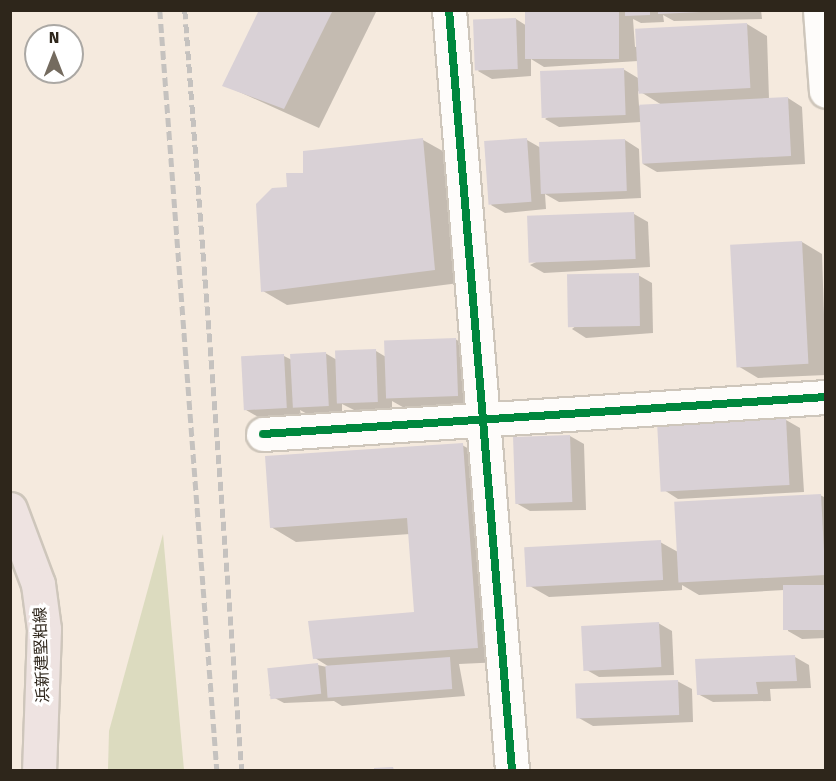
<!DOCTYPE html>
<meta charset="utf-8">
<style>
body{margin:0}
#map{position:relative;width:836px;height:781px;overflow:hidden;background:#f5eade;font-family:"Fira Sans","Noto Sans JP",sans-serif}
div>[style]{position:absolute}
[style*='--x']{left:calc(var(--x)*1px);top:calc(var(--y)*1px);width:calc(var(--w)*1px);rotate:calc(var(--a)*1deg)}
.green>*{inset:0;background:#dcdbbf}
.shadow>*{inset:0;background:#0003}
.building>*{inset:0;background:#d9d1d6;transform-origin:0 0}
.roads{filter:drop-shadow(2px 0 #cec6bb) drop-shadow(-2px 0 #cec6bb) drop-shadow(0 2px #cec6bb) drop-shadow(0 -2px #cec6bb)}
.minor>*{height:33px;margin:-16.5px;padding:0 16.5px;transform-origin:16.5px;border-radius:16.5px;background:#fefcfa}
.major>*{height:33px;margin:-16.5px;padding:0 16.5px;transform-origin:16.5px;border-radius:16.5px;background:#eee3e1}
.rail>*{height:4.5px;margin-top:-2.25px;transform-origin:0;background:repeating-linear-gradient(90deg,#c5c2bf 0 9px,transparent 0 13.5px)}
.cycleway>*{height:8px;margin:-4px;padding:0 4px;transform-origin:4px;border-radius:4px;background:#00873e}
span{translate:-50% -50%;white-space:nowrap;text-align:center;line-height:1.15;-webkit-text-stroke:6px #fff;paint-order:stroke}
.street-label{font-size:16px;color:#2e261b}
.frame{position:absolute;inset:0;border:12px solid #2e261b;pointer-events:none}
.north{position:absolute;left:24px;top:24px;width:60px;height:60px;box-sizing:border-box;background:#fff;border:2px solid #aba8a4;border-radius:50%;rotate:0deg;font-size:16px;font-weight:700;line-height:24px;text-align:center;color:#2e261b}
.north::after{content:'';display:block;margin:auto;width:21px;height:27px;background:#746b5f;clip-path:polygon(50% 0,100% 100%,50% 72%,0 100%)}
</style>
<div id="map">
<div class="green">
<div style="clip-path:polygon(163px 534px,184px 770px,108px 770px,109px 731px)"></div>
</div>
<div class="shadow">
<div style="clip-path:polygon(261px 10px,377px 10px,319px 128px,224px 85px)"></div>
<div style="clip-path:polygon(evenodd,526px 10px,761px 10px,762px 19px,674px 21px,663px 15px,664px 22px,641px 23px,633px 19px,635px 47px,747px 24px,767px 36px,769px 99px,788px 98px,802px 107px,805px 164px,657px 172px,643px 164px,641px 122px,559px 127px,545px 119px,623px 69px,638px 78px,638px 61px,544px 67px,531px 59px,531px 76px,492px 79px,478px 71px,516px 19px,527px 26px,526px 10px,638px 91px,644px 94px,662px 105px,639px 106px,638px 91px)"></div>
<div style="clip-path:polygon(423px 140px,448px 154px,459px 283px,287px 305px,263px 291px,305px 174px)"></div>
<div style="clip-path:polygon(527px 140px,541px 148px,625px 140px,639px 149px,641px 198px,559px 202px,545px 194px,546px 209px,505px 213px,491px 205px)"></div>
<div style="clip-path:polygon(634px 214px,648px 222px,650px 267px,544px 273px,530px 265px)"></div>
<div style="clip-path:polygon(802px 242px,822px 254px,826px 375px,758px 378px,738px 366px)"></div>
<div style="clip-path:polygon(638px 275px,652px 283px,653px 333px,586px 338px,572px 329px)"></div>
<div style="clip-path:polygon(455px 339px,476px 351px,478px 406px,408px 410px,392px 401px,392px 409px,354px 410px,342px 404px,342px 413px,309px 415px,300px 410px,301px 415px,260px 418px,246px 410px,284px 356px,292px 360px,325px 353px,337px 360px,376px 351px,386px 357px)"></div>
<div style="clip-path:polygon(786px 420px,800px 428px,804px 492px,678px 499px,664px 490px)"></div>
<div style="clip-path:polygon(570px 436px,584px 444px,586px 510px,530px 511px,516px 503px)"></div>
<div style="clip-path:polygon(462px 445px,487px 459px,502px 662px,459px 664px,465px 696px,342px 706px,334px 701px,284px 703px,269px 695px,318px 665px,331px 668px,315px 658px,416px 614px,410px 534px,296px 542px,271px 527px)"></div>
<div style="clip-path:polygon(820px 495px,826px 498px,826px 638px,802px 639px,788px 631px,784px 590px,699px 595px,682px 585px,682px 590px,549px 597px,528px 585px,660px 542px,678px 552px)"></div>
<div style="clip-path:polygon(658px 623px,672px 631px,674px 675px,599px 677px,585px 669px)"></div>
<div style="clip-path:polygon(795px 657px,809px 665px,811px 688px,770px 689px,771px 701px,713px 702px,698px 694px)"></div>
<div style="clip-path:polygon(677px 681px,692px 689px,693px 722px,593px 726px,579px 718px)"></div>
</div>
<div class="building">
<div style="clip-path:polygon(259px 10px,333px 10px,284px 109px,222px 86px)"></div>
<div style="left:525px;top:10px;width:94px;height:49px"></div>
<div style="clip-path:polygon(625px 10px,650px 10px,650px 15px,625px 16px)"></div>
<div style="clip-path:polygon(658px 10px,701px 10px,701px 12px,658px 14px)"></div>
<div style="left:516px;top:18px;width:51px;height:43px;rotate:88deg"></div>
<div style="left:747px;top:23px;width:65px;height:112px;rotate:87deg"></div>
<div style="left:624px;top:68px;width:47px;height:84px;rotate:88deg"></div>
<div style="left:788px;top:97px;width:59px;height:149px;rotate:87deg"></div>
<div style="clip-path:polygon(423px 138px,435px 270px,261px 292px,256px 204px,272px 188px,287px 187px,286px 173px,303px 173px,303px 151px)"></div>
<div style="left:527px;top:138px;width:64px;height:43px;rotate:86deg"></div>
<div style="left:625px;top:139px;width:52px;height:86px;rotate:88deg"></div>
<div style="left:634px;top:212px;width:47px;height:107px;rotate:88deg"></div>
<div style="left:802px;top:241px;width:123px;height:72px;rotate:87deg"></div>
<div style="left:639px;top:273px;width:53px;height:72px;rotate:89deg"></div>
<div style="left:456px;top:338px;width:58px;height:72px;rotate:88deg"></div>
<div style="left:376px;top:349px;width:53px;height:41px;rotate:88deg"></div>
<div style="left:326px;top:352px;width:54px;height:36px;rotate:87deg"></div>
<div style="left:284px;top:354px;width:54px;height:43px;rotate:87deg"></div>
<div style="left:786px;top:418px;width:67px;height:129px;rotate:87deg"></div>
<div style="left:570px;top:435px;width:67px;height:57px;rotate:88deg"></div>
<div style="clip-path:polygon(463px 443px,478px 648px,313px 659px,308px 621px,414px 612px,407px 518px,270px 528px,265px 456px)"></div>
<div style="left:821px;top:494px;width:81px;height:147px;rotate:87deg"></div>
<div style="left:661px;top:540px;width:40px;height:137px;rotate:87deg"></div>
<div style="left:826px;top:585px;width:45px;height:43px;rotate:90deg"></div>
<div style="left:659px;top:622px;width:45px;height:78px;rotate:87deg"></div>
<div style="clip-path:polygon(795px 655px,797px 681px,756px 682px,758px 694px,697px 695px,695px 659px)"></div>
<div style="left:450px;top:657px;width:32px;height:125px;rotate:86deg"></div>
<div style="left:318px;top:663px;width:31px;height:51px;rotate:84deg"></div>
<div style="left:678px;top:680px;width:35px;height:103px;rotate:88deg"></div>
<div style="clip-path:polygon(393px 767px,394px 770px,374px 770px,374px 768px)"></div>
</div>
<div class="roads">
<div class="minor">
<div style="--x:449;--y:10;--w:763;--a:85.26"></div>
<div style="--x:820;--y:10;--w:81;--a:85.8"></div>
<div style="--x:263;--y:434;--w:564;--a:-3.76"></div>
</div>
<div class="major">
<div style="--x:10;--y:509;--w:80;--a:69.5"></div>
<div style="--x:38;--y:584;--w:45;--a:82.4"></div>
<div style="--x:44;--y:629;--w:141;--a:92"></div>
</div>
</div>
<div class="rail">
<div style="--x:160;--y:10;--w:762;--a:85.71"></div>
<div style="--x:185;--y:10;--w:762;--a:85.71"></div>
</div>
<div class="cycleway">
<div style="--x:449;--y:10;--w:763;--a:85.26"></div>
<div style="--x:263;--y:434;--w:564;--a:-3.76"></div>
</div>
<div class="street-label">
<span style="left:42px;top:655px;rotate:-92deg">浜新建堅粕線</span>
</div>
<div class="frame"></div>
<div class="north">N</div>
</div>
